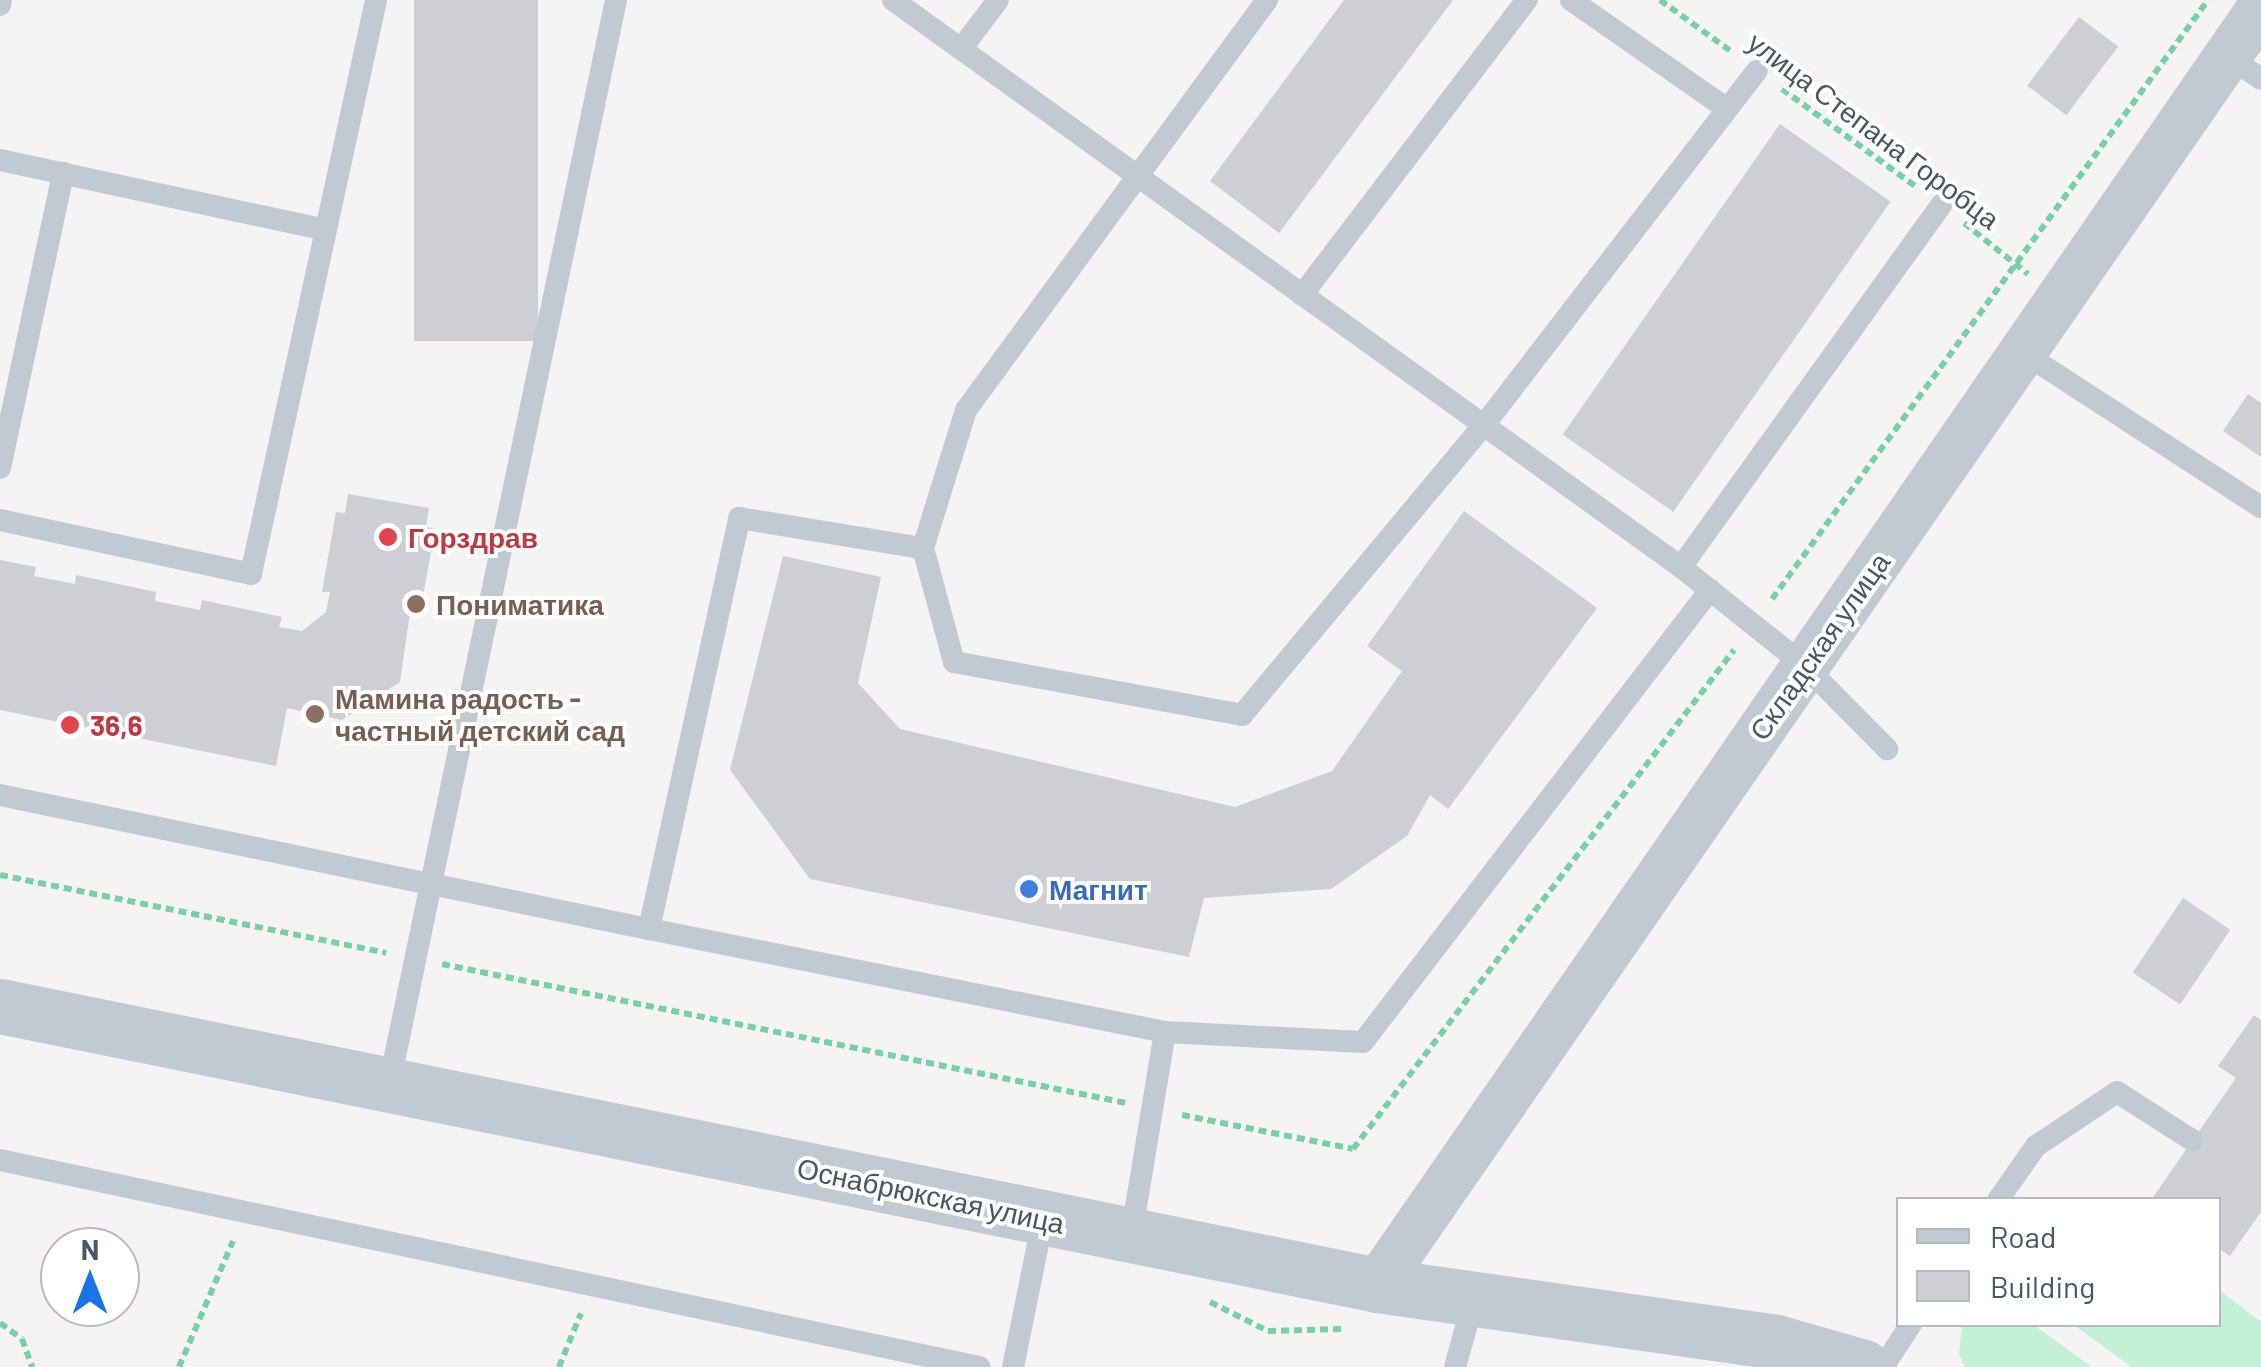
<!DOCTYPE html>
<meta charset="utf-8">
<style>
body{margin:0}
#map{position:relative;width:2261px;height:1367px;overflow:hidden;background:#f5f3f3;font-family:Barlow,sans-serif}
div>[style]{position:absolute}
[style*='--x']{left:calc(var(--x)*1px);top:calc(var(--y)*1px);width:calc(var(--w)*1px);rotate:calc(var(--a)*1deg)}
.green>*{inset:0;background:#c3f1d5}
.building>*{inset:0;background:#cdcfd5;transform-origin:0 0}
.path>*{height:6px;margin-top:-3px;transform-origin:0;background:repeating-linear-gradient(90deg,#7ad0a6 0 8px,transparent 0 13px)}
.service>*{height:22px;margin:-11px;padding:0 11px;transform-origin:11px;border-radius:11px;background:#c1cad2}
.minor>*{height:48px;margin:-24px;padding:0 24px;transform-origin:24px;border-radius:24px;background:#c1cad2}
.tertiary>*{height:55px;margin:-27.5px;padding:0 27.5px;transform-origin:27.5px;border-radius:27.5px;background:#c1cad2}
.dots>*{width:28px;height:28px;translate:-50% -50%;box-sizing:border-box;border:5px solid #fff;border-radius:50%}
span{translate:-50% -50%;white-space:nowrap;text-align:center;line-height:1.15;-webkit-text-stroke:8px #fff;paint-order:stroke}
.street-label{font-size:28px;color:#4a5661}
.health-label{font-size:28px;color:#be3a42;font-weight:700}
.left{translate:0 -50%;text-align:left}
.education-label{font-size:28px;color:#785e54;font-weight:700}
.shop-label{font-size:28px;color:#366cbe;font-weight:700}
.legend{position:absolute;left:1896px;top:1197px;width:325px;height:130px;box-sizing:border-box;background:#fff;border:2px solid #b7bbc0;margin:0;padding:12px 18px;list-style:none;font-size:30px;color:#4a5661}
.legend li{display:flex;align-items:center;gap:20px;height:50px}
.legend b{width:50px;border:2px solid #b7bbc0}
.north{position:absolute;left:40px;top:1227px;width:100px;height:100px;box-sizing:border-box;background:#fff;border:2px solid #b7bbc0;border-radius:50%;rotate:0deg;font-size:28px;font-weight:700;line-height:40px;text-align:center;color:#4a5661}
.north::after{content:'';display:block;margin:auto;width:35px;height:45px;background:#1a73e8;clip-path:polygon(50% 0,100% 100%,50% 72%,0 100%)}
</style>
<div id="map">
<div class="green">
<div style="clip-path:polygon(2219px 1290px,2261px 1322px,2261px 1367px,2132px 1367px,2074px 1325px,2218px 1324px)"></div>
<div style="clip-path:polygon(1962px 1325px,2034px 1325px,2092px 1367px,1965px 1367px,1959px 1354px)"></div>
</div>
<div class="building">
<div style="left:414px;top:0;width:124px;height:341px"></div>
<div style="clip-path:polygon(1344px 0,1453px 0,1279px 233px,1210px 181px)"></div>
<div style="left:2079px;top:17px;width:49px;height:86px;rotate:37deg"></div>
<div style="left:1780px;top:124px;width:135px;height:379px;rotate:35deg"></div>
<div style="clip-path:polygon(2248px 394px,2261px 403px,2261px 457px,2223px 431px)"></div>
<div style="clip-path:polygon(348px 494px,429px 508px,426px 527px,435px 529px,421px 608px,411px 606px,400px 682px,342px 720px,287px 708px,276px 766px,0 710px,0 560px,36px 567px,34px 576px,75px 584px,76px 575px,156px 592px,155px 601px,200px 610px,202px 600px,282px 617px,279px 627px,302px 631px,326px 612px,330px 592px,322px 592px,336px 512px,345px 513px)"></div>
<div style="clip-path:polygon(1464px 511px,1597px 608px,1448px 809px,1430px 795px,1407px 836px,1331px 889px,1204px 898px,1189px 957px,810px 879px,730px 770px,783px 556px,881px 577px,858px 683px,900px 729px,1235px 807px,1332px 771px,1402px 671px,1367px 646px)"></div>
<div style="left:2183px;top:898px;width:57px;height:90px;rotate:34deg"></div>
<div style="clip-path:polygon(2254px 1015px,2261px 1020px,2261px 1212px,2230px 1256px,2218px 1248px,2218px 1200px,2151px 1200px,2236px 1078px,2218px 1066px)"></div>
</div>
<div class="path">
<div style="--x:1660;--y:0;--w:89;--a:35.8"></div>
<div style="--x:1782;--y:89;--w:168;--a:36.1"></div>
<div style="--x:1964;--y:223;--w:82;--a:38.6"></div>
<div style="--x:1772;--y:599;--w:741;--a:-53.95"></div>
<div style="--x:0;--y:875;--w:394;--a:11.4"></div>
<div style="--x:442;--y:964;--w:698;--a:11.49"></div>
<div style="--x:1182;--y:1115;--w:174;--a:11.2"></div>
<div style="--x:1353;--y:1149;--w:628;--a:-52.64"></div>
<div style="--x:1210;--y:1302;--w:65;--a:26.6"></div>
<div style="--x:1268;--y:1331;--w:73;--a:-1.6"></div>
<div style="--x:0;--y:1323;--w:27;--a:36"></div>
<div style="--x:22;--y:1339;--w:30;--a:70"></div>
<div style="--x:179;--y:1367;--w:137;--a:-66.8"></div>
<div style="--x:559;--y:1367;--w:58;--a:-67.8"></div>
</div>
<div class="service">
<div style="--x:893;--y:0;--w:971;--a:35.74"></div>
<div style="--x:1681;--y:567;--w:159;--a:38.6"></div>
<div style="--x:1805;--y:666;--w:117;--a:45.3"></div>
<div style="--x:1571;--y:0;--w:190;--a:34.9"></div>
<div style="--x:0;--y:5;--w:5;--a:-79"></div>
<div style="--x:961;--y:49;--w:61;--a:-52.9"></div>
<div style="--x:2227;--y:56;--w:41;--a:34.1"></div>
<div style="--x:0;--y:160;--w:333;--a:12.1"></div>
<div style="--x:1302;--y:295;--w:371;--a:-52.7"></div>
<div style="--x:2022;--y:352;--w:285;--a:33"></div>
<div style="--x:0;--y:468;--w:302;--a:-77.9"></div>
<div style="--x:0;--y:520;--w:257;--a:12.1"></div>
<div style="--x:251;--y:574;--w:587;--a:-77.71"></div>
<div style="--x:923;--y:548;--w:118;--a:74.8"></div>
<div style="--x:954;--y:662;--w:293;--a:10.4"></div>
<div style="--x:1242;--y:715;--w:378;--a:-50.2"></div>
<div style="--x:1484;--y:425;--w:447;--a:-52.4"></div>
<div style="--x:1681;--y:567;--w:446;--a:-54.3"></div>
<div style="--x:0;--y:795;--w:440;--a:11.7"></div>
<div style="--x:431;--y:884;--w:903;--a:-78.18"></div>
<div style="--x:1165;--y:1032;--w:198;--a:2.9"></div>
<div style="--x:1363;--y:1042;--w:570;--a:-52.49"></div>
<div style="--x:389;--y:1085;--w:205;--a:-78.2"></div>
<div style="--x:431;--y:884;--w:223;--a:11.7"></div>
<div style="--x:0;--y:1160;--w:1001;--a:11.94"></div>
<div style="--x:1998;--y:1200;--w:66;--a:-54.9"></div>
<div style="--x:2036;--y:1146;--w:97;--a:-33.7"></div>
<div style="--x:2117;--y:1092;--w:89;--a:32.6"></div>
<div style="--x:1131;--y:1237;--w:208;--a:-80.6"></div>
<div style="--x:1165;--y:1032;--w:526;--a:-168.71"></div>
<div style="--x:649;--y:929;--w:421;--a:-77.6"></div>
<div style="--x:739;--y:518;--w:186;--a:9.3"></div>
<div style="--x:923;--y:548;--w:145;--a:-72.7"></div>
<div style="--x:966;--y:410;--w:509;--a:-53.72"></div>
<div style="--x:1013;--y:1367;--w:151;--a:-78.5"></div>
<div style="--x:1455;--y:1367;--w:67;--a:-74.5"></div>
<div style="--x:1883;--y:1367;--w:51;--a:-56.9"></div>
</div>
<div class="minor">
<div style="--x:1377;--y:1285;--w:1553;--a:-55.31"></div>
</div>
<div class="tertiary">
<div style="--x:0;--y:1006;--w:1405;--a:11.45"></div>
<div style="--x:1377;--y:1285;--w:403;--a:8.1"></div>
<div style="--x:1776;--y:1342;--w:91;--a:15.9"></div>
</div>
<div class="dots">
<div style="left:388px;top:537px;background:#e0444e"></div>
<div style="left:416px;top:604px;background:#8d6e63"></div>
<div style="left:315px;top:714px;background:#8d6e63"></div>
<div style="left:70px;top:725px;background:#e0444e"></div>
<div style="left:1029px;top:889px;background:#3f7fe0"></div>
</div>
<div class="street-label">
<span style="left:1874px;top:130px;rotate:37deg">улица Степана Горобца</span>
<span style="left:1819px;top:646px;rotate:-55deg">Складская улица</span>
<span style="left:931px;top:1195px;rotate:12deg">Оснабрюкская улица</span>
</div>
<div class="health-label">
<span class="left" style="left:408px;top:537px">Горздрав</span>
<span class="left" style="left:90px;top:725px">36,6</span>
</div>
<div class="education-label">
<span class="left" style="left:436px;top:604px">Пониматика</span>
<span class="left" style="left:335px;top:714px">Мамина радость -<br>частный детский сад</span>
</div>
<div class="shop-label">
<span class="left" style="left:1049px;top:889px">Магнит</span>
</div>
<ul class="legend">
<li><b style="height:12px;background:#c1cad2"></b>Road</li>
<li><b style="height:28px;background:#cdcfd5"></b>Building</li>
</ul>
<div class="north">N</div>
</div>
